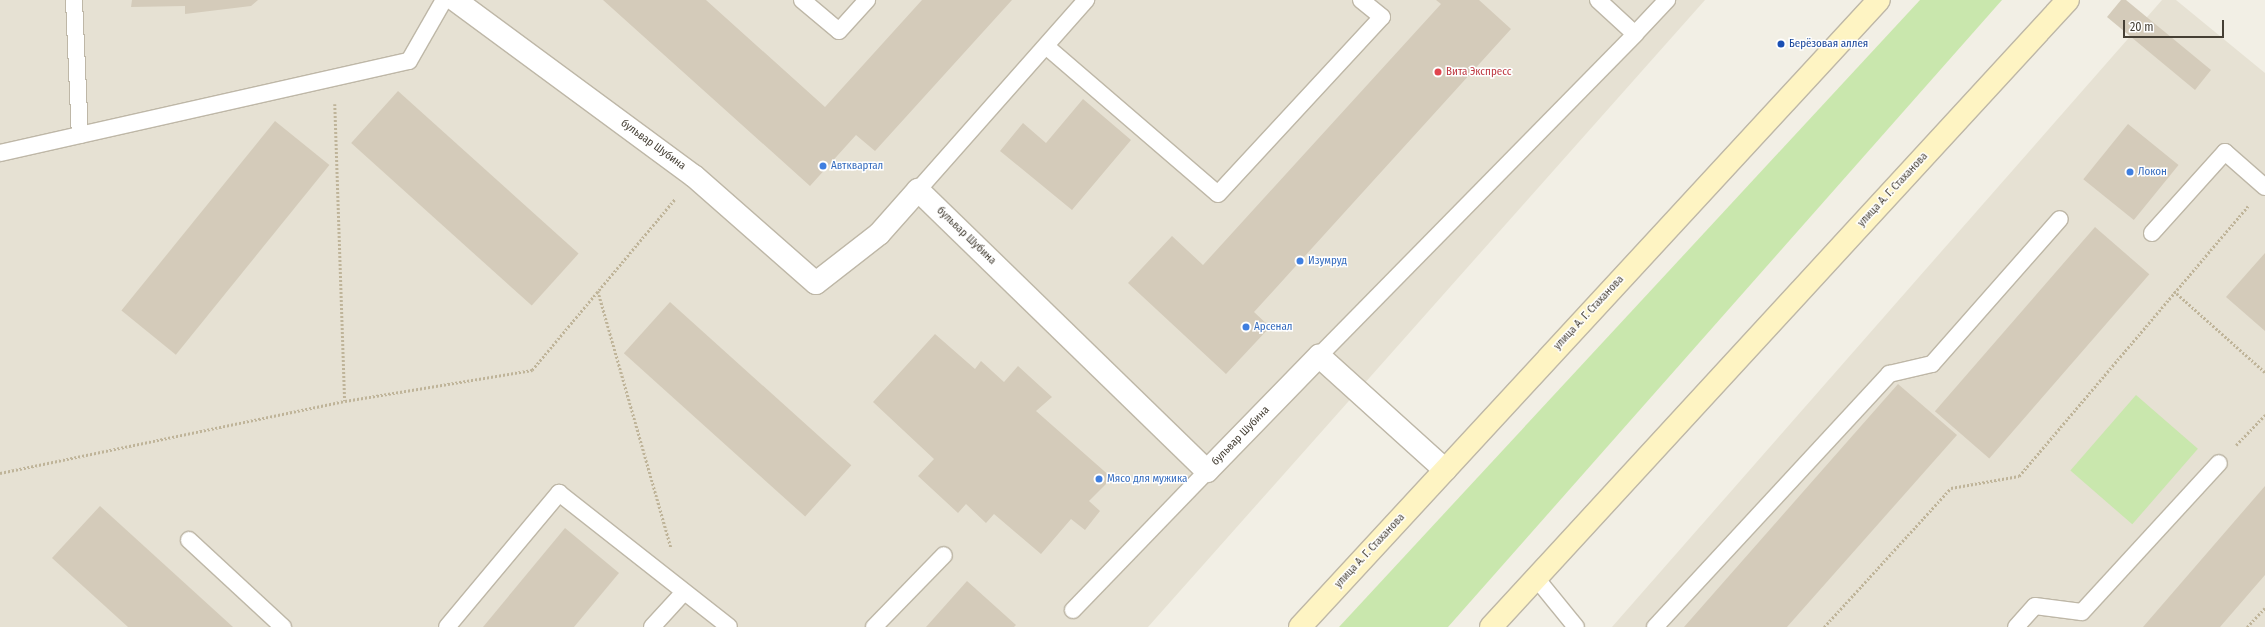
<!DOCTYPE html>
<meta charset="utf-8">
<style>
body{margin:0}
#map{position:relative;width:2265px;height:627px;overflow:hidden;background:#f2efe5;font-family:"Fira Sans Condensed",sans-serif}
div>[style]{position:absolute}
[style*='--x']{left:calc(var(--x)*1px);top:calc(var(--y)*1px);width:calc(var(--w)*1px);rotate:calc(var(--a)*1deg)}
.residential>*{inset:0;background:#e6e1d3}
.green>*{inset:0;background:#c9e7ad;transform-origin:0 0}
.building>*{inset:0;background:#d4cbba;transform-origin:0 0}
.path>*{height:2.5px;margin-top:-1.25px;transform-origin:0;background:repeating-linear-gradient(90deg,#bfb499 0 2px,transparent 0 4px)}
.roads{filter:drop-shadow(1px 0 #beb7a7) drop-shadow(-1px 0 #beb7a7) drop-shadow(0 1px #beb7a7) drop-shadow(0 -1px #beb7a7)}
.service>*{height:16px;margin:-8px;padding:0 8px;transform-origin:8px;border-radius:8px;background:#fff}
.minor>*{height:22px;margin:-11px;padding:0 11px;transform-origin:11px;border-radius:11px;background:#fff}
.secondary>*{height:22px;margin:-11px;padding:0 11px;transform-origin:11px;border-radius:11px;background:#fef4c3}
.dots>*{width:11px;height:11px;translate:-50% -50%;box-sizing:border-box;border:2px solid #fff;border-radius:50%}
span{translate:-50% -50%;white-space:nowrap;text-align:center;line-height:1.15;-webkit-text-stroke:3px #fff;paint-order:stroke}
.transit-label{font-size:11px;color:#164399}
.left{translate:0 -50%;text-align:left}
.health-label{font-size:11px;color:#be3a42}
.street-label{font-size:11px;color:#453f34}
.shop-label{font-size:11px;color:#366cbe}
.scale{position:absolute;left:2123px;top:20px;width:101px;height:18px;box-sizing:border-box;border:2px solid #453f34;border-top:0;padding-left:5px;font-size:12px;line-height:14px;white-space:nowrap;color:#453f34;-webkit-text-stroke:3px #fff;paint-order:stroke}
</style>
<div id="map">
<div class="residential">
<div style="clip-path:polygon(0 0,1705px 0,1148px 627px,0 627px)"></div>
<div style="clip-path:polygon(2162px 0,2176px 0,2265px 73px,2265px 627px,1612px 627px)"></div>
</div>
<div class="green">
<div style="clip-path:polygon(1920px 0,2002px 0,1448px 627px,1339px 627px)"></div>
<div style="left:2136px;top:395px;width:82px;height:100px;rotate:41deg"></div>
</div>
<div class="building">
<div style="clip-path:polygon(132px 0,258px 0,251px 6px,185px 14px,185px 6px,131px 7px)"></div>
<div style="clip-path:polygon(603px 0,706px 0,825px 107px,922px 0,1012px 0,875px 151px,856px 135px,810px 186px)"></div>
<div style="clip-path:polygon(1436px 0,1479px 0,1511px 29px,1254px 312px,1270px 327px,1226px 374px,1128px 283px,1172px 236px,1203px 265px,1441px 4px)"></div>
<div style="clip-path:polygon(2121px 0,2126px 0,2211px 70px,2195px 90px,2107px 17px)"></div>
<div style="left:398px;top:91px;width:243px;height:70px;rotate:42deg"></div>
<div style="clip-path:polygon(1083px 99px,1131px 140px,1072px 210px,1000px 151px,1023px 123px,1046px 143px)"></div>
<div style="left:275px;top:121px;width:70px;height:244px;rotate:39deg"></div>
<div style="left:2128px;top:124px;width:65px;height:71px;rotate:39deg"></div>
<div style="left:2095px;top:227px;width:72px;height:244px;rotate:41deg"></div>
<div style="clip-path:polygon(2265px 253px,2265px 331px,2226px 297px)"></div>
<div style="left:670px;top:302px;width:244px;height:69px;rotate:42deg"></div>
<div style="clip-path:polygon(935px 334px,975px 369px,981px 361px,1004px 382px,1018px 366px,1052px 397px,1036px 411px,1112px 478px,1089px 501px,1100px 511px,1085px 530px,1071px 519px,1041px 554px,994px 514px,986px 523px,966px 504px,958px 513px,918px 476px,934px 459px,873px 402px)"></div>
<div style="clip-path:polygon(1898px 384px,1957px 435px,1787px 627px,1684px 627px)"></div>
<div style="clip-path:polygon(2265px 486px,2265px 575px,2220px 627px,2143px 627px)"></div>
<div style="clip-path:polygon(100px 506px,233px 627px,128px 627px,52px 558px)"></div>
<div style="clip-path:polygon(565px 528px,619px 573px,574px 627px,483px 627px)"></div>
<div style="clip-path:polygon(967px 581px,1016px 625px,1014px 627px,926px 627px)"></div>
</div>
<div class="path">
<div style="--x:335;--y:104;--w:297;--a:88.1"></div>
<div style="--x:345;--y:401;--w:190;--a:-9.4"></div>
<div style="--x:532;--y:370;--w:223;--a:-50.1"></div>
<div style="--x:598;--y:291;--w:267;--a:74.1"></div>
<div style="--x:2174;--y:291;--w:122;--a:41.7"></div>
<div style="--x:2236;--y:445;--w:42;--a:-46"></div>
<div style="--x:0;--y:473;--w:352;--a:-11.8"></div>
<div style="--x:1824;--y:627;--w:188;--a:-47.6"></div>
<div style="--x:1951;--y:488;--w:69;--a:-10"></div>
<div style="--x:2019;--y:476;--w:354;--a:-49.7"></div>
<div style="--x:2247;--y:627;--w:26;--a:-47"></div>
</div>
<div class="roads">
<div class="service">
<div style="--x:74;--y:0;--w:135;--a:87.5"></div>
<div style="--x:802;--y:0;--w:48;--a:40"></div>
<div style="--x:839;--y:31;--w:42;--a:-47.9"></div>
<div style="--x:1598;--y:0;--w:50;--a:42.6"></div>
<div style="--x:1635;--y:34;--w:47;--a:-46.7"></div>
<div style="--x:1047;--y:47;--w:225;--a:40.7"></div>
<div style="--x:1218;--y:194;--w:241;--a:-47.2"></div>
<div style="--x:1382;--y:17;--w:27;--a:-141"></div>
<div style="--x:0;--y:153;--w:419;--a:-12.7"></div>
<div style="--x:409;--y:61;--w:70;--a:-60.2"></div>
<div style="--x:918;--y:190;--w:254;--a:-48.5"></div>
<div style="--x:2152;--y:233;--w:109;--a:-48"></div>
<div style="--x:2225;--y:152;--w:53;--a:41.2"></div>
<div style="--x:1319;--y:356;--w:451;--a:-45.5"></div>
<div style="--x:189;--y:540;--w:128;--a:42.8"></div>
<div style="--x:1536;--y:578;--w:63;--a:50.8"></div>
<div style="--x:1073;--y:610;--w:193;--a:-46"></div>
<div style="--x:447;--y:627;--w:175;--a:-50.1"></div>
<div style="--x:559;--y:493;--w:216;--a:38.2"></div>
<div style="--x:652;--y:627;--w:47;--a:-47.6"></div>
<div style="--x:874;--y:627;--w:100;--a:-45.8"></div>
<div style="--x:1655;--y:627;--w:345;--a:-47.2"></div>
<div style="--x:1889;--y:374;--w:44;--a:-13.1"></div>
<div style="--x:1932;--y:364;--w:193;--a:-48.6"></div>
<div style="--x:2016;--y:627;--w:28;--a:-48"></div>
<div style="--x:2035;--y:606;--w:47;--a:7.3"></div>
<div style="--x:2082;--y:612;--w:202;--a:-47.4"></div>
</div>
<div class="minor">
<div style="--x:455;--y:0;--w:297;--a:36.4"></div>
<div style="--x:694;--y:176;--w:162;--a:41.3"></div>
<div style="--x:816;--y:283;--w:80;--a:-37.9"></div>
<div style="--x:879;--y:234;--w:59;--a:-48.4"></div>
<div style="--x:918;--y:190;--w:403;--a:44.2"></div>
<div style="--x:1207;--y:471;--w:161;--a:-45.8"></div>
<div style="--x:1319;--y:356;--w:170;--a:42.1"></div>
</div>
<div class="secondary">
<div style="--x:1300;--y:627;--w:853;--a:-47.28"></div>
<div style="--x:1491;--y:627;--w:852;--a:-47.38"></div>
</div>
</div>
<div class="dots">
<div style="left:1781px;top:44px;background:#1a4fb4"></div>
<div style="left:1438px;top:72px;background:#e0444e"></div>
<div style="left:823px;top:166px;background:#3f7fe0"></div>
<div style="left:2130px;top:172px;background:#3f7fe0"></div>
<div style="left:1300px;top:261px;background:#3f7fe0"></div>
<div style="left:1246px;top:327px;background:#3f7fe0"></div>
<div style="left:1099px;top:479px;background:#3f7fe0"></div>
</div>
<div class="transit-label">
<span class="left" style="left:1789px;top:44px">Берёзовая аллея</span>
</div>
<div class="health-label">
<span class="left" style="left:1446px;top:72px">Вита Экспресс</span>
</div>
<div class="street-label">
<span style="left:653px;top:145px;rotate:36deg">бульвар Шубина</span>
<span style="left:1893px;top:190px;rotate:-47deg">улица А. Г. Стаханова</span>
<span style="left:966px;top:236px;rotate:44deg">бульвар Шубина</span>
<span style="left:1589px;top:313px;rotate:-47deg">улица А. Г. Стаханова</span>
<span style="left:1241px;top:436px;rotate:-46deg">бульвар Шубина</span>
<span style="left:1370px;top:551px;rotate:-47deg">улица А. Г. Стаханова</span>
</div>
<div class="shop-label">
<span class="left" style="left:831px;top:166px">Автквартал</span>
<span class="left" style="left:2138px;top:172px">Локон</span>
<span class="left" style="left:1308px;top:261px">Изумруд</span>
<span class="left" style="left:1254px;top:327px">Арсенал</span>
<span class="left" style="left:1107px;top:479px">Мясо для мужика</span>
</div>
<div class="scale">20 m</div>
</div>
